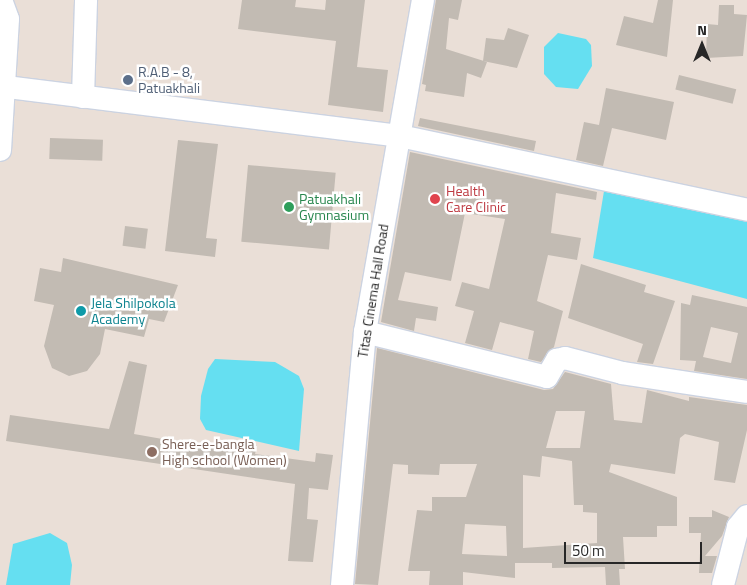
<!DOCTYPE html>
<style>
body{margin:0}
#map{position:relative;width:747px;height:585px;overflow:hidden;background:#eadfd7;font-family:"Titillium Web",sans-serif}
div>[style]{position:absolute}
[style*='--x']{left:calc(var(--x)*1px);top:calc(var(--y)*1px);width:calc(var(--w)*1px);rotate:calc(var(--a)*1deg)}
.water>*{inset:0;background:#65dff1}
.building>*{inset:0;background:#c2bbb3;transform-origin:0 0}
.roads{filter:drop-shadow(1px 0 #ccd3e1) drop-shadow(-1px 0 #ccd3e1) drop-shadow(0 1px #ccd3e1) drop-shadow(0 -1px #ccd3e1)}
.minor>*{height:22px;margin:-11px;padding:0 11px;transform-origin:11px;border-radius:11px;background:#fff}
.dots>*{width:14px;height:14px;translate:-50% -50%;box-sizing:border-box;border:2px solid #fff;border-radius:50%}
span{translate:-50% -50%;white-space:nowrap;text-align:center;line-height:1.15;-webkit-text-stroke:5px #fff;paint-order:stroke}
.service-label{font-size:14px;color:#4e5e75}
.left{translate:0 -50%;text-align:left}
.health-label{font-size:14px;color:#be3a42}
.leisure-label{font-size:14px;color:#27864d}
.street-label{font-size:14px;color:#272727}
.culture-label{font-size:14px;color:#0d838f}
.education-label{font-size:14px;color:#785e54}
.north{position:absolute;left:677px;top:20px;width:50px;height:50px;-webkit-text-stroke:4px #fff;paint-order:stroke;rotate:0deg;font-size:14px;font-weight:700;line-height:20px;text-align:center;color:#272727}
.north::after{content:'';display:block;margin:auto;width:18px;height:22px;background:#272727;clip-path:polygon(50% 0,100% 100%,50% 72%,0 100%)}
.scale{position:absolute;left:564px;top:542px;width:138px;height:22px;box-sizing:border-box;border:2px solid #272727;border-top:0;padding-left:6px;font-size:15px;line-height:18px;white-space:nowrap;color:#272727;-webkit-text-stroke:4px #fff;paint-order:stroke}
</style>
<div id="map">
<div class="water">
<div style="clip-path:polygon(558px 33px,586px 39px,591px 45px,592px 66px,578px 89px,556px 87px,544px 74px,544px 47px)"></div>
<div style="clip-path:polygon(605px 185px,747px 216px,747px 299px,593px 258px)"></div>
<div style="clip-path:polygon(215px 359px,275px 362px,299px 376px,304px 389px,299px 451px,206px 430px,200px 419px,201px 396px,208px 369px)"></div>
<div style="clip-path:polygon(50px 533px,67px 543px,72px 565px,70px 585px,6px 585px,13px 544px)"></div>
</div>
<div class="building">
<div style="clip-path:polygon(242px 0,296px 0,295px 7px,325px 10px,326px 0,365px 0,357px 67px,388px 70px,383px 112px,328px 105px,336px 41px,238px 29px)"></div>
<div style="clip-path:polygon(436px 0,462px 0,458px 20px,449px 18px,446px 49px,487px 62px,481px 78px,467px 73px,464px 97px,425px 91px,426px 85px,422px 84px)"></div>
<div style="clip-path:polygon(658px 0,673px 0,667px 57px,616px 45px,624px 16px,653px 23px)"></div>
<div style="clip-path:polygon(719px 5px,734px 5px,734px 14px,747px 15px,743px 56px,706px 58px,707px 24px,718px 25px)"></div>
<div style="clip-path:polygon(508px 28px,529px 35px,517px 68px,483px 61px,486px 38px,504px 40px)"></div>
<div style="left:679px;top:75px;width:59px;height:15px;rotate:14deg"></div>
<div style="clip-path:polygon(606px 88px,674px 102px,666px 140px,612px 128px,603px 166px,576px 160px,584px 122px,599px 125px)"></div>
<div style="clip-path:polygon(420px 118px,536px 141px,534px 151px,418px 126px)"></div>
<div style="left:50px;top:138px;width:53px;height:21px;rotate:2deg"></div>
<div style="clip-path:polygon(178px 140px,218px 144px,206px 238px,217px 239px,215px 257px,165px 251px)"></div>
<div style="clip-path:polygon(410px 152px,597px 192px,596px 200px,556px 193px,551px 233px,581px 238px,577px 260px,548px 255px,537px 301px,563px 311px,554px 347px,541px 362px,528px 359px,534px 331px,500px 322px,492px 350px,465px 343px,474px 311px,455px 306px,462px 282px,489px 289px,505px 219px,465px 213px,451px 281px,405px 272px,398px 300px,438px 307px,436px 321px,416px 318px,414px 331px,381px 322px)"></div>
<div style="left:248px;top:165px;width:88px;height:77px;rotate:5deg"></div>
<div style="left:125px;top:226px;width:23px;height:20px;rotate:7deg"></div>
<div style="clip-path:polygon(63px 258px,178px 285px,164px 322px,149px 319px,144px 337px,105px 329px,100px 354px,87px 371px,69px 376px,52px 368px,44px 346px,54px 305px,34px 301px,40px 268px,61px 272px)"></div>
<div style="clip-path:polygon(581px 264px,646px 285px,644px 292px,675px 301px,653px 364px,637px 362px,643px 344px,568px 318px)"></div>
<div style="clip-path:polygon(evenodd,692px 295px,747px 307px,747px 379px,694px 371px,696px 361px,680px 360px,681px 303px,690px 305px,692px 295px,711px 327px,738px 333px,731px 363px,703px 357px,711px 327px)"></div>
<div style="clip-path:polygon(evenodd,377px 348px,544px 390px,553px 389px,565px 372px,611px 384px,614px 420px,642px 423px,647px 390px,689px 401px,689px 397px,747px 405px,747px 430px,735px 483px,714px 480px,719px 442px,685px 434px,680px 438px,675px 474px,611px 464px,609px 472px,677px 497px,677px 526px,657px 526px,657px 537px,623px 537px,625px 569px,619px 569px,620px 585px,606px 585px,605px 567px,552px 568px,552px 563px,515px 563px,515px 578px,463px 572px,463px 585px,429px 585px,430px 571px,408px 571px,417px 510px,432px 511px,432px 497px,466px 497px,477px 464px,440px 464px,439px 475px,408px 474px,408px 465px,393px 464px,378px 585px,355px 584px,377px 348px,556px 411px,585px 411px,580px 448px,546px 448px,556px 411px,377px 348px,542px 456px,572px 461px,574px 505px,583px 505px,583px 512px,597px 513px,597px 543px,523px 548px,523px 475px,540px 477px,542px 456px,377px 348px,465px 524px,506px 526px,507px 556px,462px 554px,465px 524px)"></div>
<div style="clip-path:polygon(129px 361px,147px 365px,134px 434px,225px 450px,226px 442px,257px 446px,255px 454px,315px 462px,316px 453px,333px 455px,328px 490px,309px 488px,307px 519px,318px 520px,313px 562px,288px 561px,295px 484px,6px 441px,10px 415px,109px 429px)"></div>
<div style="clip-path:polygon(712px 510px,729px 517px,722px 536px,705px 556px,717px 556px,712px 573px,699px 573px,701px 533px,689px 533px,689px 517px,712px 517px)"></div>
</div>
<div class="roads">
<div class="minor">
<div style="--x:7;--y:87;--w:396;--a:7.1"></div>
<div style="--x:400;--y:136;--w:355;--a:12"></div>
<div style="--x:83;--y:97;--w:97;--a:-88.2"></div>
<div style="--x:0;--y:150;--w:131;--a:-86.5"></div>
<div style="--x:8;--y:19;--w:20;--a:-110"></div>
<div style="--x:365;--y:332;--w:187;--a:13.9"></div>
<div style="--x:547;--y:377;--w:20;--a:-60"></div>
<div style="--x:557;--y:360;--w:8;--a:-14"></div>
<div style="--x:565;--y:358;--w:59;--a:14.7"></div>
<div style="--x:622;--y:373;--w:126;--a:8.6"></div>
<div style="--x:342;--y:585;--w:254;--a:-84.8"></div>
<div style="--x:365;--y:332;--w:337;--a:-80.1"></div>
<div style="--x:723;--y:585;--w:60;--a:-75.5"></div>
<div style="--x:738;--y:527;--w:14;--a:-51"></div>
</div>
</div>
<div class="dots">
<div style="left:128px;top:80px;background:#5c6f8a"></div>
<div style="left:435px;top:199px;background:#e0444e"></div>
<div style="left:289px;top:207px;background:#2e9e5b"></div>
<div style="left:81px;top:311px;background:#0f9aa8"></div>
<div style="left:152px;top:452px;background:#8d6e63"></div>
</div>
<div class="service-label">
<span class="left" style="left:138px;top:80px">R.A.B - 8,<br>Patuakhali</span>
</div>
<div class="health-label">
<span class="left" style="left:446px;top:199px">Health<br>Care Clinic</span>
</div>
<div class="leisure-label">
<span class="left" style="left:299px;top:207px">Patuakhali<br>Gymnasium</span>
</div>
<div class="street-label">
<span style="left:373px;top:291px;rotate:-81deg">Titas Cinema Hall Road</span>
</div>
<div class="culture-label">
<span class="left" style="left:91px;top:311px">Jela Shilpokola<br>Academy</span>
</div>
<div class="education-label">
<span class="left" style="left:162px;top:452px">Shere-e-bangla<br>High school (Women)</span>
</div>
<div class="north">N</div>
<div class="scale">50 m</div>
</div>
